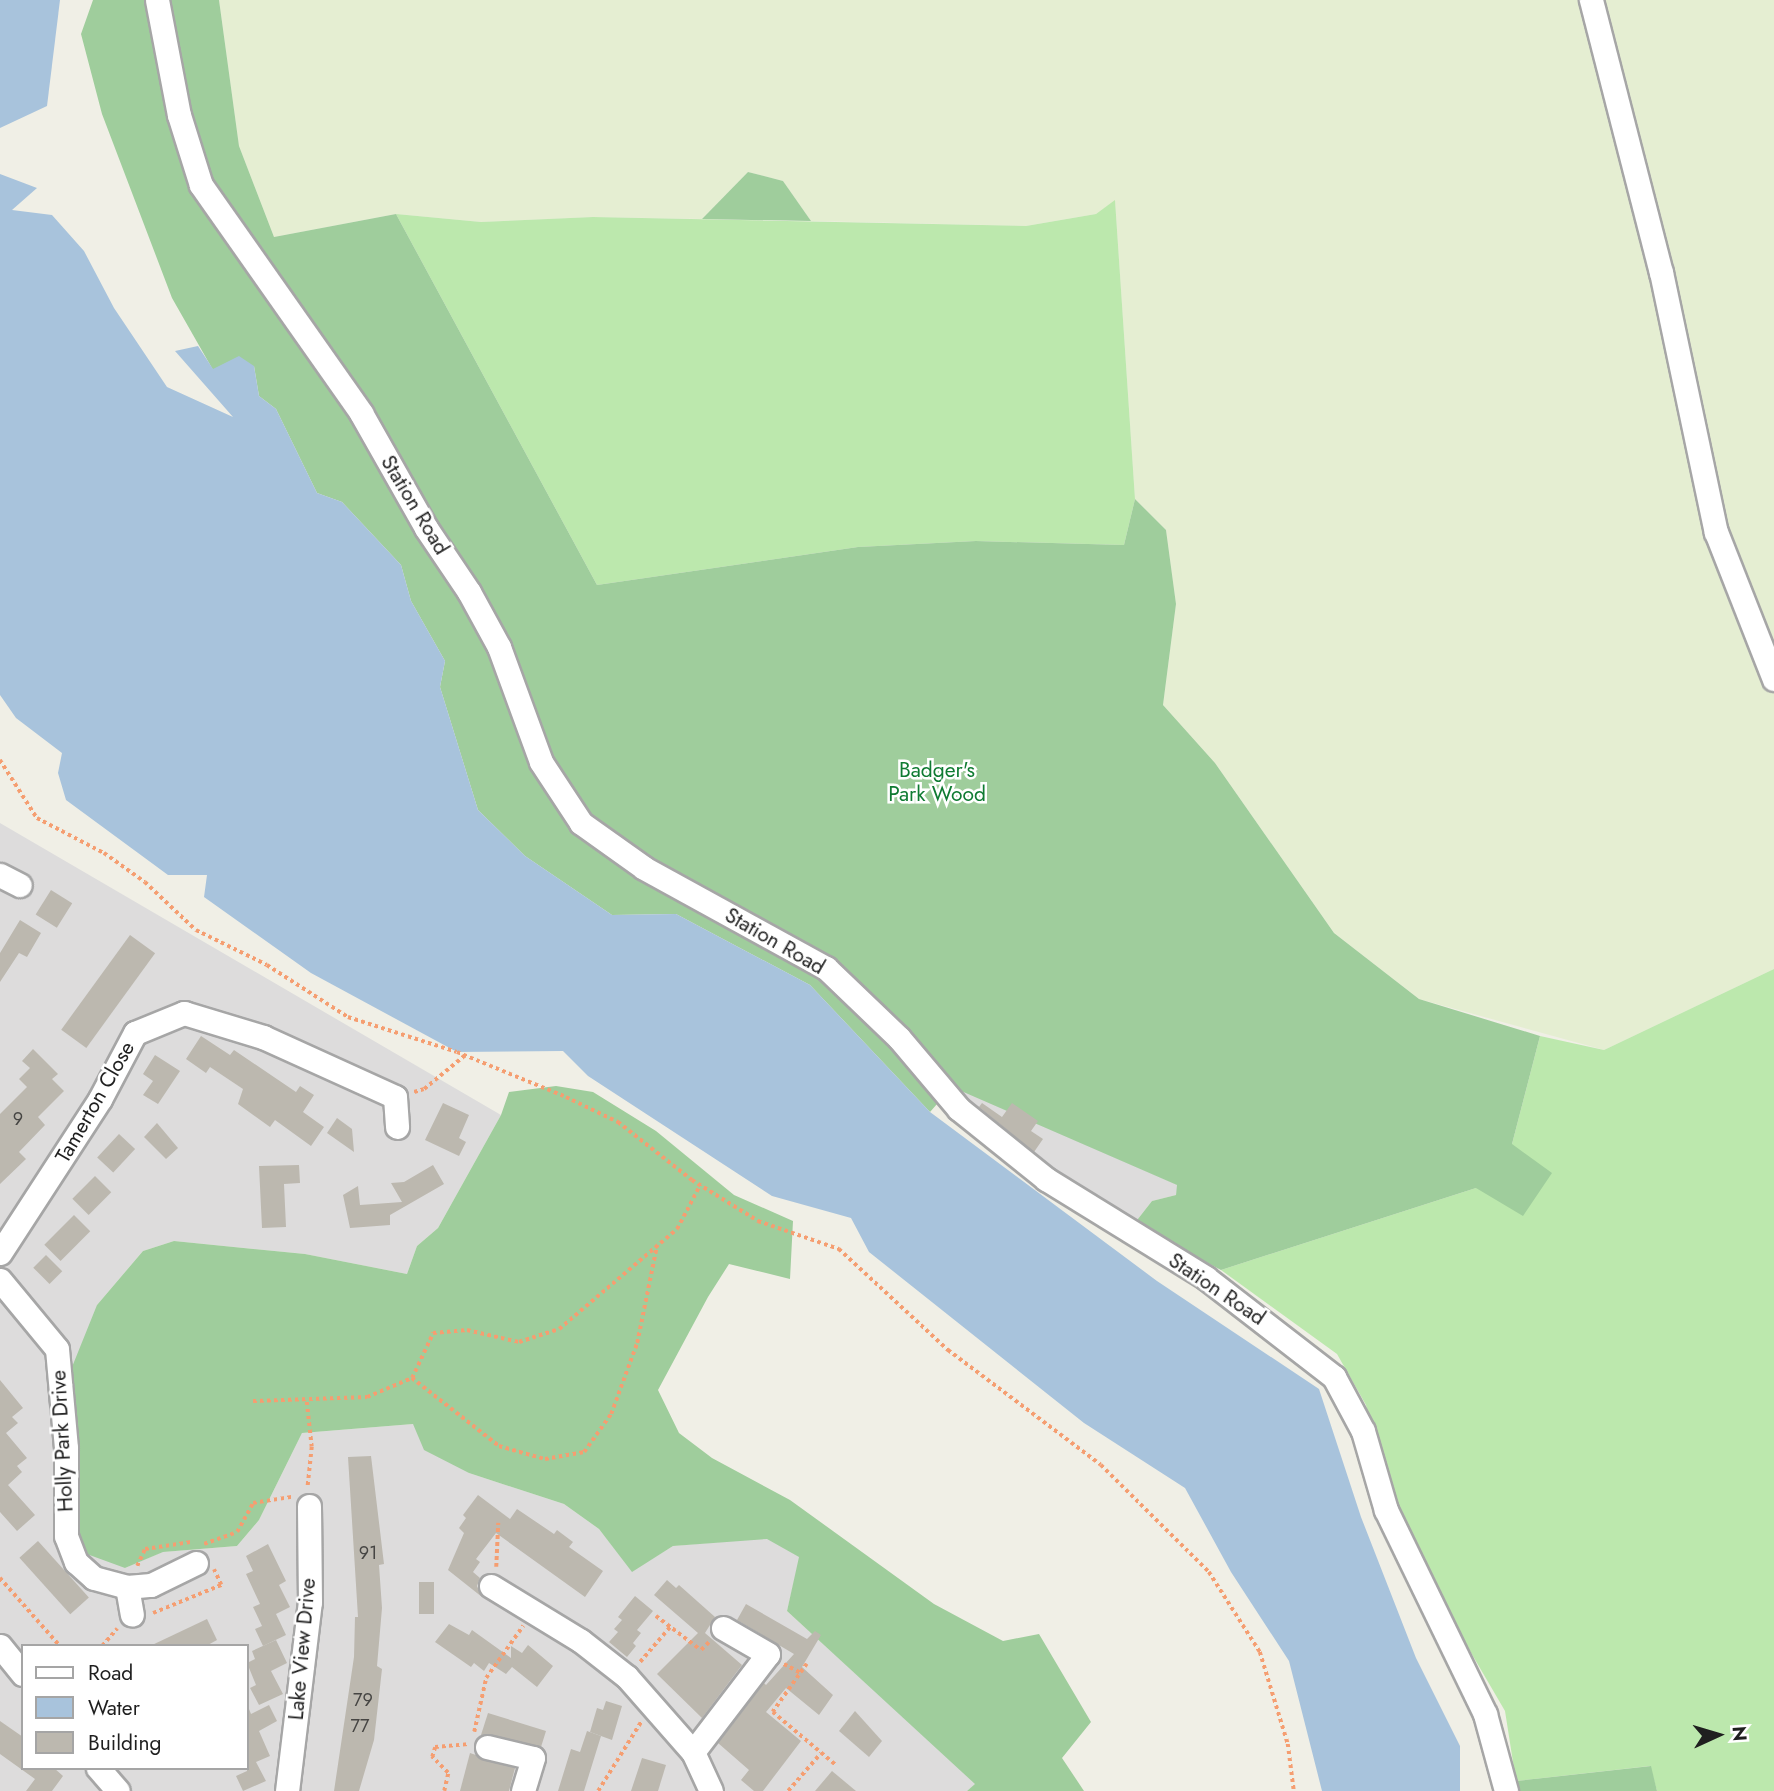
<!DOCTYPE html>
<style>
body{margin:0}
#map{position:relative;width:1774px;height:1791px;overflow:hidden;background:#f0efe6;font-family:Jost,sans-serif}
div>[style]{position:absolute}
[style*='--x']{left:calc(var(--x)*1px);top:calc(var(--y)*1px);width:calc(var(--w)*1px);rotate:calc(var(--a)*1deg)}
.residential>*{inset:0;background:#dddcdc}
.farmland>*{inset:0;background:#e5eed2}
.grass>*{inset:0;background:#bce8ad}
.forest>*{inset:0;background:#9fcd9c}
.water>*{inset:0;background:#a8c3dc}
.building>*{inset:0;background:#bcb8af;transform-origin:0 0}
.path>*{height:3.5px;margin-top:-1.75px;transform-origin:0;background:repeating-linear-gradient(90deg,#f59e71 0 3.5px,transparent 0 7px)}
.roads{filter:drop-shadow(2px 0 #a6a6a6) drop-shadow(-2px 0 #a6a6a6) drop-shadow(0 2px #a6a6a6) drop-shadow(0 -2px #a6a6a6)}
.minor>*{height:23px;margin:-11.5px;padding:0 11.5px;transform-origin:11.5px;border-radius:11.5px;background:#fff}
span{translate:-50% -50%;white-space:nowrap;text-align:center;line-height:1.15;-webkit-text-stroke:5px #fff;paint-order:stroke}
.number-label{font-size:18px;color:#464543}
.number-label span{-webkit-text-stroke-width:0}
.street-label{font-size:21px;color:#1f1f1f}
.park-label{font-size:21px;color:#0f7b32}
.legend{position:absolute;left:21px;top:1644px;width:228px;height:126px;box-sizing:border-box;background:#fff;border:2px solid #a5a5a5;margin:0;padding:9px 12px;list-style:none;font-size:21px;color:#1f1f1f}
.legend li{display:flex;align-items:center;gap:14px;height:35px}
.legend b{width:35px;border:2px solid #a5a5a5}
.north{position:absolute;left:1683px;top:1700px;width:70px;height:70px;-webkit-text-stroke:5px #fff;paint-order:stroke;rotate:86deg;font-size:19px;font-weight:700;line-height:28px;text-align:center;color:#1f1f1f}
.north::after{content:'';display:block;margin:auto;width:24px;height:32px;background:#1f1f1f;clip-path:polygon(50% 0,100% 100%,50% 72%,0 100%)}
</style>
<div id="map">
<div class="residential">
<div style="clip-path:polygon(evenodd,0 823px,501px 1115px,438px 1228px,417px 1246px,407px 1274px,305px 1254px,174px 1241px,143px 1251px,97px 1305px,125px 1568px,162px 1552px,237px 1546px,259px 1520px,302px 1433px,413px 1424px,469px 1473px,564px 1504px,599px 1529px,632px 1571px,673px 1546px,767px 1538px,800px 1557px,787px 1611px,976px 1784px,967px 1791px,0 1791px,0 823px,23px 1646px,247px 1646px,247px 1768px,23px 1768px,23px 1646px)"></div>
<div style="clip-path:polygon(952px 1086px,1178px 1185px,1176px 1195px,1152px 1201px,1134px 1224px,969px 1113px)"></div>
</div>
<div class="farmland">
<div style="clip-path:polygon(219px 0,1774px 0,1774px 969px,1604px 1050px,1419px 999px,1334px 933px,1215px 763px,1163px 705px,1176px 604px,1166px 530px,1135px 499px,1115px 201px,1096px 214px,1026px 226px,811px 221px,783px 181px,748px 172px,702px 219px,593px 217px,481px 222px,396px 214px,274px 237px,239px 146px)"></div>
</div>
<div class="grass">
<div style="clip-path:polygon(1115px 200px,1135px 499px,1124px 545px,976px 541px,858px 547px,597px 585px,396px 214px,481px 222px,593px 217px,1026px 226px,1096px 214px)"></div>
<div style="clip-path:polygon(1774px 969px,1774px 1791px,1657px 1791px,1650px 1766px,1516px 1781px,1505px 1711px,1431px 1584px,1377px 1463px,1366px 1405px,1337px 1354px,1221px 1270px,1476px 1188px,1512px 1144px,1540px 1036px,1604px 1050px)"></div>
</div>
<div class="forest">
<div style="clip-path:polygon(93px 0,219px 0,239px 146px,274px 237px,396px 214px,597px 585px,858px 547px,976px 541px,1124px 545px,1135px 499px,1166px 530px,1176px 604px,1163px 705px,1215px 763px,1334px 933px,1419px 999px,1540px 1036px,1512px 1144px,1552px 1173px,1523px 1216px,1476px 1188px,1221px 1270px,1134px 1224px,1152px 1201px,1176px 1195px,1177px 1185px,952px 1087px,930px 1112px,810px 985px,676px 914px,612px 915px,525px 856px,478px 810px,440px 687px,445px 661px,411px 601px,401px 565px,342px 502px,317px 493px,276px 409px,259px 396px,254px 366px,213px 370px,172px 298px,102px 114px,81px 34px)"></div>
<div style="clip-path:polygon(748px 172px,783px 181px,811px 221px,702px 219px)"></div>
<div style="clip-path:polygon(556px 1086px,593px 1092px,656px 1131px,734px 1195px,793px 1221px,790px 1279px,729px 1264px,708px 1297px,658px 1390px,679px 1433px,712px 1458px,790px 1500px,934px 1604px,1003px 1641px,1039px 1634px,1091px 1722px,1062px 1758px,1084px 1791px,967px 1791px,975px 1784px,787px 1611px,799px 1557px,767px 1539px,673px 1546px,632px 1572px,599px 1529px,564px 1504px,469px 1473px,424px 1450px,413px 1424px,302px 1433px,259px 1520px,237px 1546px,163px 1552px,125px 1568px,84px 1553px,74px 1517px,70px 1372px,97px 1305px,143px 1251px,174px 1241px,305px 1254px,407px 1274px,417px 1246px,438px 1228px,501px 1115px,509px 1092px)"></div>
<div style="clip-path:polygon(1651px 1766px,1657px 1791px,1516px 1791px,1516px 1781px)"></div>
</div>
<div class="water">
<div style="clip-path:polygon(0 0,60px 0,47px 106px,0 128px)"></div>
<div style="clip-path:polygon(0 174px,37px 188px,12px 210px,52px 215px,84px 251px,114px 308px,167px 387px,233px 417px,175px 351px,198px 346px,213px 369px,239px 356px,254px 366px,259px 396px,276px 409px,317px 493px,342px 502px,401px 565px,411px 601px,445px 661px,440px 687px,478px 810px,525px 856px,612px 915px,676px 914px,810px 985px,930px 1112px,1157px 1281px,1319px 1389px,1361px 1517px,1416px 1658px,1460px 1746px,1460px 1791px,1322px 1791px,1289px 1661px,1231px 1572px,1185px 1488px,1084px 1423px,869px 1252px,851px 1218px,772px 1196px,588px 1076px,563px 1051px,457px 1052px,311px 973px,204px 897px,207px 875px,168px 875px,66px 800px,58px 773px,62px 753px,16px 718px,0 695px)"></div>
</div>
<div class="building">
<div style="left:51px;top:890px;width:25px;height:29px;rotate:32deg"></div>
<div style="clip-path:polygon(20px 920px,41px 933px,27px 957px,19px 953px,0 982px,0 953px)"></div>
<div style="left:130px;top:935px;width:31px;height:117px;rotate:36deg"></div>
<div style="clip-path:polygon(201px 1036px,230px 1055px,234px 1050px,296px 1092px,300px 1086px,314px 1095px,303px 1112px,324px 1127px,311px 1146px,275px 1120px,270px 1127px,238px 1104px,243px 1089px,210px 1067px,206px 1073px,186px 1059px)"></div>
<div style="clip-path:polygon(33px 1049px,58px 1074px,52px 1079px,64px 1091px,38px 1117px,45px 1125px,19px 1152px,26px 1159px,0 1184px,0 1114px,27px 1087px,19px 1079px,30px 1068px,22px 1061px)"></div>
<div style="clip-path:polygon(155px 1055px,180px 1071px,158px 1104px,143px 1095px,153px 1081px,143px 1074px)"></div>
<div style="clip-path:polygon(443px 1103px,469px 1115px,459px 1138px,466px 1142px,459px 1156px,425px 1140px)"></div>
<div style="clip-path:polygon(982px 1103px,1002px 1117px,1012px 1103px,1038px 1121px,1031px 1131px,1043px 1139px,1034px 1152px,979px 1107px)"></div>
<div style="clip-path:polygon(337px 1118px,352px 1129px,354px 1152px,327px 1133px)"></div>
<div style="clip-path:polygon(157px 1123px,178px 1148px,166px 1159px,144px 1137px)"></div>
<div style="left:119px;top:1134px;width:22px;height:32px;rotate:43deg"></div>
<div style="clip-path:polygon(299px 1165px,300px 1183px,284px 1184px,286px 1227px,262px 1228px,259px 1166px)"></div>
<div style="clip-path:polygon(433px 1165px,444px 1184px,390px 1215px,390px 1225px,350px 1228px,343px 1195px,358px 1186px,360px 1205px,402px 1202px,391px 1183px,404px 1182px)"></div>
<div style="left:95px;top:1176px;width:23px;height:32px;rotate:45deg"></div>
<div style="left:74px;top:1215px;width:23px;height:42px;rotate:45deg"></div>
<div style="left:46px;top:1255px;width:23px;height:18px;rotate:45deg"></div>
<div style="clip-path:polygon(0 1380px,23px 1408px,12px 1417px,18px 1423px,6px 1433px,27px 1458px,17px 1466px,22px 1472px,8px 1485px,35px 1515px,17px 1531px,0 1512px)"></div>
<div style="clip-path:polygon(371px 1456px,384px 1564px,379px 1565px,382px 1608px,377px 1666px,382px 1669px,374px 1740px,359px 1791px,334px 1791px,354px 1657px,355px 1617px,358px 1617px,348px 1457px)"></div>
<div style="clip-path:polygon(478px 1495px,510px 1519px,517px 1509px,554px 1534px,557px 1530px,573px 1542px,569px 1547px,603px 1571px,585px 1597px,496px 1533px,476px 1559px,480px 1562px,473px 1572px,480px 1578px,477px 1586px,482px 1597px,448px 1570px,464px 1533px,459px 1528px,466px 1518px,463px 1515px)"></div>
<div style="left:38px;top:1541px;width:76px;height:25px;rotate:48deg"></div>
<div style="clip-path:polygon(268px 1544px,286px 1581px,279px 1585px,290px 1607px,276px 1614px,286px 1635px,263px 1646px,255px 1629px,262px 1626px,253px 1607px,260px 1604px,246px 1574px,253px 1571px,246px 1556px)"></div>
<div style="clip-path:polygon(667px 1580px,676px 1588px,679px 1585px,715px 1617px,705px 1633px,742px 1665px,702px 1718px,657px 1674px,698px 1633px,654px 1595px)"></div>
<div style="left:419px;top:1582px;width:15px;height:32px"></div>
<div style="clip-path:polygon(635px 1596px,653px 1611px,637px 1630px,641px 1633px,633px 1643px,636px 1646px,627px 1657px,609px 1642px,618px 1632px,614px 1629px,622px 1620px,618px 1617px)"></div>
<div style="clip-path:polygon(746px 1604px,807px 1639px,815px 1631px,821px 1635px,802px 1667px,833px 1695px,819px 1715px,786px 1688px,766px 1712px,801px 1741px,763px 1791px,754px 1791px,741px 1780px,749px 1770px,718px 1743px,764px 1683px,766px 1685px,794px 1654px,737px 1620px)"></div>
<div style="clip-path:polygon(207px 1619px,217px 1640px,206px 1646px,150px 1646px)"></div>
<div style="clip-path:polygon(449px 1624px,469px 1635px,472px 1630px,511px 1658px,511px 1646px,522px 1653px,528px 1645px,553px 1666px,537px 1687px,512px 1667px,506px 1674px,489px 1663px,484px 1671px,474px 1663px,471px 1667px,435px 1642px)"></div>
<div style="clip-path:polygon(276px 1640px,287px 1663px,271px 1671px,283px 1694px,259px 1705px,250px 1688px,256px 1685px,247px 1663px,255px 1659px,252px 1651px)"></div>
<div style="clip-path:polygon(606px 1701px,622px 1706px,612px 1740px,590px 1732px,597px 1708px,603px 1710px)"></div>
<div style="clip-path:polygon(247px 1704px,251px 1714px,269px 1705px,277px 1721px,259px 1731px,270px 1756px,256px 1762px,266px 1781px,243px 1791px,236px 1776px,247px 1771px)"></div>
<div style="clip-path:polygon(855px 1711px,882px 1741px,869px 1757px,839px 1731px)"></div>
<div style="clip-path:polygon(488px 1713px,546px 1731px,541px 1747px,481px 1735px)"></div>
<div style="clip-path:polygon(0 1721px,23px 1737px,23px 1768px,54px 1768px,63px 1776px,52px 1791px,26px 1791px,35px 1779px,0 1754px)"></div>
<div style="clip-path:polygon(587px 1731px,601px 1736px,584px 1791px,558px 1791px,571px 1749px,580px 1752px)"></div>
<div style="clip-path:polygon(470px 1753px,515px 1768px,509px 1791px,460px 1791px)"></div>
<div style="clip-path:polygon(642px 1758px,666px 1765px,658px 1791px,631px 1791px)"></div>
<div style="clip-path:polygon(832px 1771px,856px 1791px,815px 1791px)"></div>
</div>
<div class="path">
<div style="--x:0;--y:760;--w:69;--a:57.5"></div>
<div style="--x:37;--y:818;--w:76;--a:27.6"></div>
<div style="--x:104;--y:853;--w:50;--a:35.3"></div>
<div style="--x:145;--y:882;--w:70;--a:43.3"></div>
<div style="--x:196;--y:930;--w:79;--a:26.2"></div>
<div style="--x:267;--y:965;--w:96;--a:32.7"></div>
<div style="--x:348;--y:1017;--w:114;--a:17.8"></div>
<div style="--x:457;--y:1052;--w:118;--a:22.4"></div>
<div style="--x:566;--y:1097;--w:58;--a:25.7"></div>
<div style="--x:618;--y:1122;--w:94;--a:38.1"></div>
<div style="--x:692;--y:1180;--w:78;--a:31.8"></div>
<div style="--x:758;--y:1221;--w:86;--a:19.1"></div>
<div style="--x:839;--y:1249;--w:149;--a:42.8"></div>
<div style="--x:948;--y:1350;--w:191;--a:36.9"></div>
<div style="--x:1101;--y:1465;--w:152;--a:44.7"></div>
<div style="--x:1209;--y:1572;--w:95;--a:57.5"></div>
<div style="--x:1260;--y:1652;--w:96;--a:73.1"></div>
<div style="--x:1288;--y:1744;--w:47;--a:82.7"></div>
<div style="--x:414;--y:1092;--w:10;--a:-17"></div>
<div style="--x:424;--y:1089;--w:52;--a:-39.5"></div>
<div style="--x:412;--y:1378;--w:110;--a:38"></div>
<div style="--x:499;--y:1446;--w:48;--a:15.8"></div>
<div style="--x:545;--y:1459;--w:40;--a:-10"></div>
<div style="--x:584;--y:1452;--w:47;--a:-54.6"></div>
<div style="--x:611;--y:1414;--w:76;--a:-69.9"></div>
<div style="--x:637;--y:1343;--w:100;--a:-78.5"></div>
<div style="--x:253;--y:1401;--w:114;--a:-2"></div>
<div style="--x:367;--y:1397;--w:49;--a:-22.9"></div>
<div style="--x:412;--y:1378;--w:50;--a:-65"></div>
<div style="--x:433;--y:1333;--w:34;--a:-5"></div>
<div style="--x:467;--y:1330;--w:53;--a:13"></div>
<div style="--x:519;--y:1342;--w:42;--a:-18"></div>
<div style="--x:559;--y:1329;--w:155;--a:-40.3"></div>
<div style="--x:677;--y:1229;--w:50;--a:-62.4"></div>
<div style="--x:307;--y:1402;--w:45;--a:83.7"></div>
<div style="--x:312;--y:1447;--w:39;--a:96"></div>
<div style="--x:204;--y:1544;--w:35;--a:-20"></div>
<div style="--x:237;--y:1532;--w:33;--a:-61"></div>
<div style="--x:253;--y:1503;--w:39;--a:-9"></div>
<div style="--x:137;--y:1566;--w:19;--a:-65"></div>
<div style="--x:145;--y:1549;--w:47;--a:-8.7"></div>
<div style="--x:496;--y:1567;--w:44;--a:-87.4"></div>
<div style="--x:0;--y:1578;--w:91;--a:48.6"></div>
<div style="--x:153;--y:1613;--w:74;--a:-22.4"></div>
<div style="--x:221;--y:1585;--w:17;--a:-115"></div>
<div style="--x:656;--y:1616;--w:56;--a:37.1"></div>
<div style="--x:701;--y:1650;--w:13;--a:-45"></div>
<div style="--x:102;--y:1646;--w:23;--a:-49"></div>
<div style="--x:640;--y:1662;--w:46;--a:-49.4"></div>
<div style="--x:784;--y:1664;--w:19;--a:28"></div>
<div style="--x:807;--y:1664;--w:59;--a:125.3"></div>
<div style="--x:773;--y:1712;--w:82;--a:40.1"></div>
<div style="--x:474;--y:1732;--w:55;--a:-77.5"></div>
<div style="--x:486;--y:1678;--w:64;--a:-54.6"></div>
<div style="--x:444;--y:1791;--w:18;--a:-77"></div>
<div style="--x:448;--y:1773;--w:23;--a:-135"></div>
<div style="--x:432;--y:1757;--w:10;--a:-73"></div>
<div style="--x:435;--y:1747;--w:33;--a:-5"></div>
<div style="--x:598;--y:1791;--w:81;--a:-58.1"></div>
<div style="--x:788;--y:1791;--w:50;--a:-49"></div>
</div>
<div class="roads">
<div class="minor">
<div style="--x:157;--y:0;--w:117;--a:79.2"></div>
<div style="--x:179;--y:115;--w:73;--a:72.6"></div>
<div style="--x:201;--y:185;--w:279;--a:54.9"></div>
<div style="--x:361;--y:413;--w:132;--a:60.5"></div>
<div style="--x:426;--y:528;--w:77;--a:56.1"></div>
<div style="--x:469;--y:592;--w:63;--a:61.4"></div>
<div style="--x:499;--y:647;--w:122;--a:69.9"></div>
<div style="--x:541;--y:762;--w:73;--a:56.7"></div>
<div style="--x:581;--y:823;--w:77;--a:35.5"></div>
<div style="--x:644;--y:868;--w:208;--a:28.8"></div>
<div style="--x:826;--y:968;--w:101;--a:43.8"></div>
<div style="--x:899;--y:1038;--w:93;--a:49.8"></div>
<div style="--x:959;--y:1109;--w:112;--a:38.8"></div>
<div style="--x:1046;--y:1179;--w:188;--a:31.7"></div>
<div style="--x:1206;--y:1278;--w:162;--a:37.7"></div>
<div style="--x:1334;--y:1377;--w:61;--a:61.8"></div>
<div style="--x:1363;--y:1431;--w:82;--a:73.8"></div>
<div style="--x:1386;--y:1510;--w:227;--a:64.1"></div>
<div style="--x:1485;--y:1714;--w:80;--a:74.7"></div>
<div style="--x:1591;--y:0;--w:281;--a:75.6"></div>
<div style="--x:1661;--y:272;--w:266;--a:78.1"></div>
<div style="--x:1716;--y:532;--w:158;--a:68.5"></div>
<div style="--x:0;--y:875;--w:22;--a:27"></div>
<div style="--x:0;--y:1253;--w:184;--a:-57"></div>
<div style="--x:100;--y:1099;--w:75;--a:-62.1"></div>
<div style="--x:135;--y:1033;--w:53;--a:-22.2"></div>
<div style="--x:184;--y:1013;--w:83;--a:16.9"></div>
<div style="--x:263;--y:1037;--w:145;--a:24.4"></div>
<div style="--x:395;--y:1097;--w:30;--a:86"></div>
<div style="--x:0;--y:1280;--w:89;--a:50.4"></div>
<div style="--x:57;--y:1349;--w:99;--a:84.8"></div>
<div style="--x:66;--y:1448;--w:88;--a:90"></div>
<div style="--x:66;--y:1536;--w:28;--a:69"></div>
<div style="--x:76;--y:1562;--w:24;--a:42"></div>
<div style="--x:94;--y:1578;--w:34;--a:15"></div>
<div style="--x:127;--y:1587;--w:28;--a:80"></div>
<div style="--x:491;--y:1586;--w:105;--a:31.4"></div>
<div style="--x:581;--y:1641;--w:58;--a:38"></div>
<div style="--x:627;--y:1677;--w:100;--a:48.7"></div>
<div style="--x:693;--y:1752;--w:43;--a:65.2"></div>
<div style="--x:127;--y:1587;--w:24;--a:-5"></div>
<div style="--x:151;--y:1585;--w:50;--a:-26.1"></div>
<div style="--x:0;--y:1646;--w:36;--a:51"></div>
<div style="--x:487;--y:1747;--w:47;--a:13.4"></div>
<div style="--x:533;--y:1758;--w:34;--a:107"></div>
<div style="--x:693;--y:1752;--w:123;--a:-52.6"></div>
<div style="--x:768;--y:1654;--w:52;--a:-150"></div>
<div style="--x:98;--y:1768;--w:30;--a:49"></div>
<div style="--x:287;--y:1791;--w:190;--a:-83.1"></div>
<div style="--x:310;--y:1602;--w:96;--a:-90.6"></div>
</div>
</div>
<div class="number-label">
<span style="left:18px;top:1119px">9</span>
<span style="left:368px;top:1553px">91</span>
<span style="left:363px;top:1700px">79</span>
<span style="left:360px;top:1726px">77</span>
</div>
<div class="street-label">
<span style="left:415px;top:505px;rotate:59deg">Station Road</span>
<span style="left:775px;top:941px;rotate:30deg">Station Road</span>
<span style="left:95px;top:1102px;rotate:-60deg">Tamerton Close</span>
<span style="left:1217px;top:1289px;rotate:34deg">Station Road</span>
<span style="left:62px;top:1441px;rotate:-93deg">Holly Park Drive</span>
<span style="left:302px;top:1649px;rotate:-85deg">Lake View Drive</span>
</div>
<div class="park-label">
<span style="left:937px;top:782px">Badger's<br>Park Wood</span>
</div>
<ul class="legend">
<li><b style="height:9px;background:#fff"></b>Road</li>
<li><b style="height:19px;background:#a8c3dc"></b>Water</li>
<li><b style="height:19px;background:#bcb8af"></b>Building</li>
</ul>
<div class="north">N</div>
</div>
